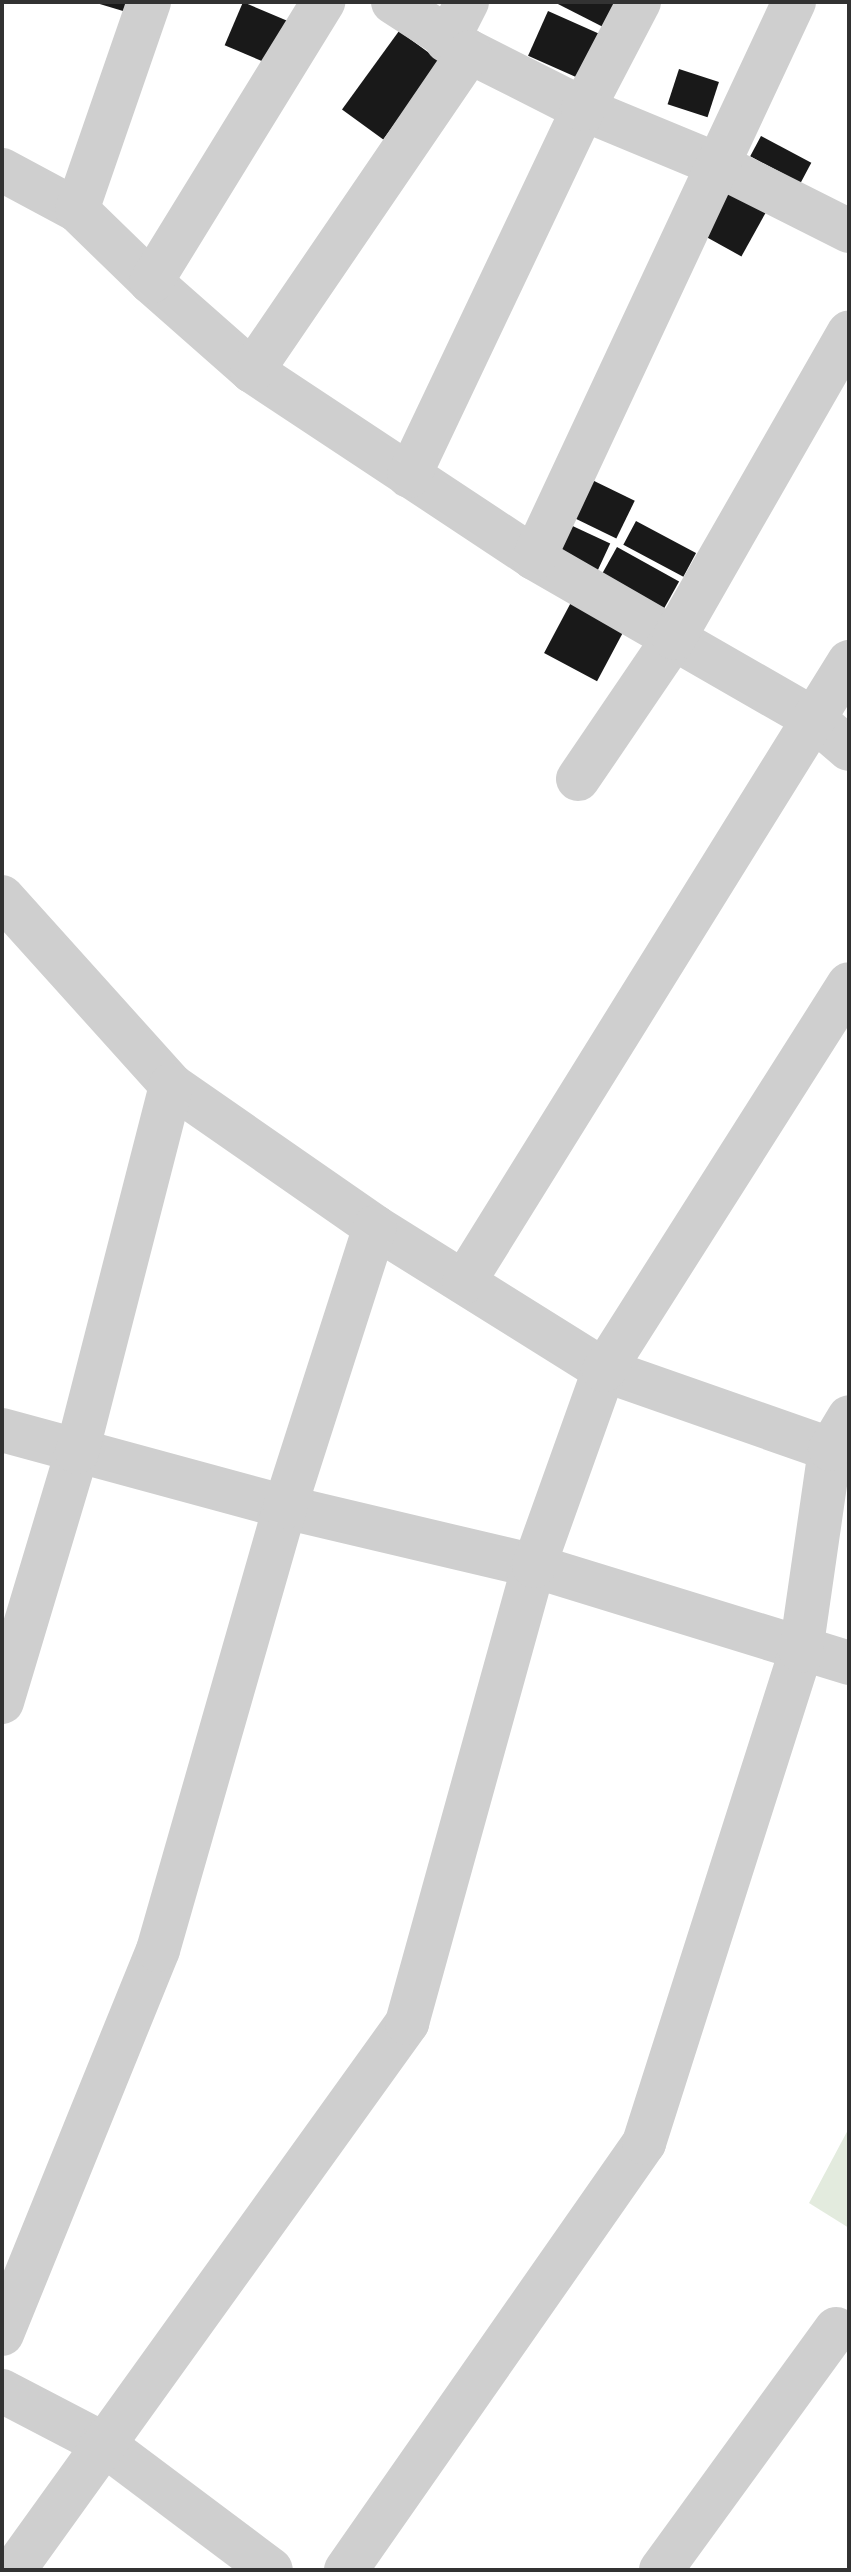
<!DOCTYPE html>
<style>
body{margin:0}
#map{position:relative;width:851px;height:2572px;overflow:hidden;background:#fff;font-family:"Work Sans",sans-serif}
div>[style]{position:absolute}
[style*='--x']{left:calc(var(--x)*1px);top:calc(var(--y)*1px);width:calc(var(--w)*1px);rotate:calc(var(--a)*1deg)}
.green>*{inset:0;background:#e3ebde}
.building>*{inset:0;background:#191919;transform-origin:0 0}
.minor>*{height:44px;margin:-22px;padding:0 22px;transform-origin:22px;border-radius:22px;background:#cfcfcf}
span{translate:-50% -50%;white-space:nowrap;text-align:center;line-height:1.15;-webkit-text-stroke:8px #fff;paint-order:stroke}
.frame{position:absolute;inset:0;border:4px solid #323232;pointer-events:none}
</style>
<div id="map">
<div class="green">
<div style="clip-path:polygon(849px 2128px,849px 2228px,809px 2203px)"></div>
</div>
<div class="building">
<div style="clip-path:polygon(93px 2px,136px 2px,133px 14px)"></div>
<div style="left:243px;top:2px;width:57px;height:47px;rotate:23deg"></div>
<div style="clip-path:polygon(554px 2px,621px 2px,607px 29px)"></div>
<div style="left:548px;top:11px;width:64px;height:49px;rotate:24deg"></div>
<div style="left:399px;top:31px;width:51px;height:97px;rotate:36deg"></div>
<div style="left:679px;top:69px;width:42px;height:37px;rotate:18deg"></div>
<div style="left:761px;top:136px;width:57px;height:23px;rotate:28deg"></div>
<div style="left:726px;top:177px;width:52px;height:62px;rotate:29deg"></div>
<div style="left:588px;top:478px;width:52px;height:42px;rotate:26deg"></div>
<div style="left:636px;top:521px;width:68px;height:27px;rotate:28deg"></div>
<div style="left:564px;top:522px;width:51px;height:38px;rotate:25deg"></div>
<div style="left:617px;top:547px;width:71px;height:37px;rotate:29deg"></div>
<div style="left:576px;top:593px;width:60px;height:68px;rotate:28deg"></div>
</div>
<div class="minor">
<div style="--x:393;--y:2;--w:92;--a:33"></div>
<div style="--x:470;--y:52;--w:127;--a:26.8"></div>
<div style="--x:583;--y:109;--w:146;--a:22.5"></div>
<div style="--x:718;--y:165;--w:147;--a:26.7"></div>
<div style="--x:447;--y:41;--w:44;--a:-62.9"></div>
<div style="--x:2;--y:170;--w:85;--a:28.1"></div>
<div style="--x:77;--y:210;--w:103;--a:44.2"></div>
<div style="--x:151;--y:282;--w:135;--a:41.4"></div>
<div style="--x:252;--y:371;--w:338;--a:33.5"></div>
<div style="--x:534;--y:558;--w:323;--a:29.9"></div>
<div style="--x:814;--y:719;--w:46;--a:40.6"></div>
<div style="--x:77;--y:210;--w:220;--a:-70.9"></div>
<div style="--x:151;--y:282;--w:329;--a:-58.4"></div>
<div style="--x:252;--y:371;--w:386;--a:-55.7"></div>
<div style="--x:409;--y:476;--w:406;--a:-64.6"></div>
<div style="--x:583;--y:109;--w:121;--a:-62.4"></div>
<div style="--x:534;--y:558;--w:614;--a:-64.94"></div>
<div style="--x:578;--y:779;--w:171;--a:-55.8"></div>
<div style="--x:674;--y:638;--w:352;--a:-60.2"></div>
<div style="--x:2;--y:897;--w:253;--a:48"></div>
<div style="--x:171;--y:1085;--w:249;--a:34.8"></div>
<div style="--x:375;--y:1227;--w:270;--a:32"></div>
<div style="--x:604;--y:1370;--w:239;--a:19.3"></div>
<div style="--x:464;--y:1282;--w:730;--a:-58.16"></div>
<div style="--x:2;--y:1430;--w:293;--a:15.2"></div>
<div style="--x:285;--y:1507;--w:256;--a:13.3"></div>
<div style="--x:534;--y:1566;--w:330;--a:17.1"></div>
<div style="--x:2;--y:1702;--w:261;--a:-73.3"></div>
<div style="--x:77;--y:1452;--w:379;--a:-75.6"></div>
<div style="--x:2;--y:2334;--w:414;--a:-67.9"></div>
<div style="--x:158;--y:1950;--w:461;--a:-74"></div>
<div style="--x:285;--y:1507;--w:294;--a:-72.2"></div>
<div style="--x:2;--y:2391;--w:113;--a:27.5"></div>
<div style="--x:102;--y:2443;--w:211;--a:36.9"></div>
<div style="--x:14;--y:2570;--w:674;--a:-54.3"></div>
<div style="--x:407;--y:2023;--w:474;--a:-74.5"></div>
<div style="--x:534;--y:1566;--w:208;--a:-70.3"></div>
<div style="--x:604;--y:1370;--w:457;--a:-57.6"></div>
<div style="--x:346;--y:2570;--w:521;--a:-55.09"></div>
<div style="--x:644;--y:2143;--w:516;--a:-72.3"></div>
<div style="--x:801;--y:1651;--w:204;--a:-81.8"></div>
<div style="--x:830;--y:1449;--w:37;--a:-59"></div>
<div style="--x:661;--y:2570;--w:298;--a:-54"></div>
</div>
<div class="frame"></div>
</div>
